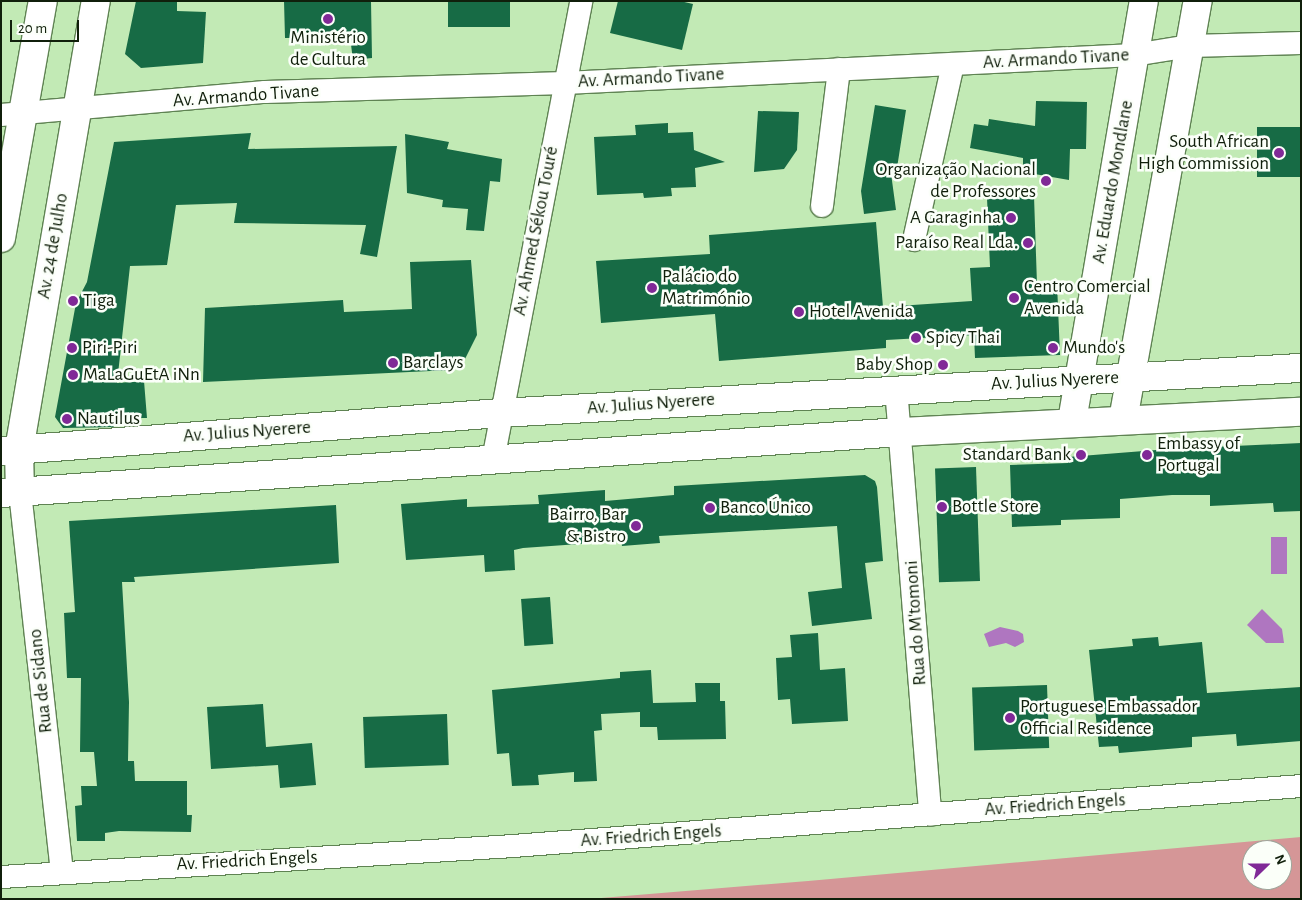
<!DOCTYPE html>
<meta charset="utf-8">
<style>
body{margin:0}
#map{position:relative;width:1302px;height:900px;overflow:hidden;background:#c2eab5;font-family:"Alegreya Sans",sans-serif}
div>[style]{position:absolute}
[style*='--x']{left:calc(var(--x)*1px);top:calc(var(--y)*1px);width:calc(var(--w)*1px);rotate:calc(var(--a)*1deg)}
.green>*{inset:0;background:#d59697}
.water>*{inset:0;background:#af76c0;transform-origin:0 0}
.building>*{inset:0;background:#176b45;transform-origin:0 0}
.roads{filter:drop-shadow(1px 0 #5f8353) drop-shadow(-1px 0 #5f8353) drop-shadow(0 1px #5f8353) drop-shadow(0 -1px #5f8353)}
.minor>*{height:22px;margin:-11px;padding:0 11px;transform-origin:11px;border-radius:11px;background:#fff}
.major>*{height:28px;margin:-14px;padding:0 14px;transform-origin:14px;border-radius:14px;background:#fff}
.dots>*{width:14px;height:14px;translate:-50% -50%;box-sizing:border-box;border:2px solid #fbfff9;border-radius:50%}
span{translate:-50% -50%;white-space:nowrap;text-align:center;line-height:1.15;-webkit-text-stroke:5px #fbfff9;paint-order:stroke}
.poi-label{font-size:19px;color:#101f0b}
.right{translate:-100% -50%;text-align:right}
.left{translate:0 -50%;text-align:left}
.street-label{font-size:19px;color:#101f0b}
.frame{position:absolute;inset:0;border:2px solid #101f0b;pointer-events:none}
.north{position:absolute;left:1242px;top:840px;width:50px;height:50px;box-sizing:border-box;background:#fbfff9;border:1px solid #9da59a;border-radius:50%;rotate:68deg;font-size:14px;font-weight:700;line-height:20px;text-align:center;color:#101f0b}
.north::after{content:'';display:block;margin:auto;width:18px;height:22px;background:#802997;clip-path:polygon(50% 0,100% 100%,50% 72%,0 100%)}
.scale{position:absolute;left:10px;top:20px;width:69px;height:22px;box-sizing:border-box;border:2px solid #101f0b;border-top:0;padding-left:6px;font-size:15px;line-height:18px;white-space:nowrap;color:#101f0b;-webkit-text-stroke:4px #fbfff9;paint-order:stroke}
</style>
<div id="map">
<div class="green">
<div style="clip-path:polygon(evenodd,1301px 837px,1301px 899px,589px 899px,808px 881px,1301px 837px,1252px 850px,1282px 850px,1282px 880px,1252px 880px,1252px 850px)"></div>
</div>
<div class="water">
<div style="left:1271px;top:537px;width:16px;height:37px"></div>
<div style="clip-path:polygon(1262px 609px,1282px 629px,1284px 643px,1266px 643px,1247px 625px)"></div>
<div style="clip-path:polygon(1000px 627px,1018px 631px,1023px 634px,1024px 642px,1015px 647px,1006px 643px,989px 647px,984px 634px)"></div>
</div>
<div class="building">
<div style="clip-path:polygon(136px 1px,177px 1px,177px 11px,206px 12px,203px 63px,141px 68px,125px 54px)"></div>
<div style="clip-path:polygon(284px 1px,371px 1px,372px 58px,353px 60px,350px 37px,285px 38px)"></div>
<div style="left:448px;top:1px;width:62px;height:26px"></div>
<div style="clip-path:polygon(618px 1px,680px 1px,693px 4px,682px 50px,610px 33px)"></div>
<div style="clip-path:polygon(1036px 101px,1087px 102px,1086px 149px,1070px 149px,1069px 180px,1023px 172px,1023px 158px,970px 148px,974px 124px,988px 126px,989px 119px,1035px 126px)"></div>
<div style="clip-path:polygon(875px 105px,906px 110px,897px 168px,890px 166px,896px 210px,864px 214px,861px 191px)"></div>
<div style="clip-path:polygon(758px 111px,799px 112px,797px 150px,784px 169px,754px 172px)"></div>
<div style="clip-path:polygon(668px 123px,668px 133px,693px 132px,694px 150px,725px 162px,695px 168px,696px 187px,671px 188px,672px 196px,644px 198px,643px 193px,597px 195px,594px 137px,636px 135px,635px 125px)"></div>
<div style="left:1301px;top:127px;width:50px;height:44px;rotate:90deg"></div>
<div style="clip-path:polygon(251px 133px,248px 149px,397px 146px,377px 257px,360px 254px,366px 225px,234px 223px,237px 203px,176px 205px,167px 265px,130px 266px,117px 383px,144px 381px,147px 418px,114px 418px,114px 427px,63px 428px,55px 417px,76px 303px,87px 282px,114px 142px)"></div>
<div style="clip-path:polygon(405px 134px,449px 142px,447px 149px,502px 159px,500px 182px,490px 181px,484px 231px,466px 230px,468px 209px,442px 207px,443px 200px,407px 193px)"></div>
<div style="clip-path:polygon(1034px 196px,1037px 284px,1057px 283px,1060px 355px,975px 358px,974px 335px,886px 340px,886px 348px,719px 361px,715px 314px,601px 323px,596px 261px,710px 254px,709px 235px,876px 222px,883px 307px,972px 301px,970px 268px,990px 267px,987px 198px)"></div>
<div style="clip-path:polygon(471px 260px,477px 335px,465px 359px,451px 370px,203px 382px,205px 308px,343px 300px,344px 312px,412px 309px,410px 262px)"></div>
<div style="clip-path:polygon(1301px 443px,1301px 511px,1274px 512px,1273px 503px,1210px 506px,1210px 495px,1172px 495px,1120px 499px,1120px 518px,1061px 520px,1061px 525px,1012px 527px,1010px 465px,1068px 463px,1068px 457px,1169px 449px)"></div>
<div style="left:976px;top:467px;width:114px;height:41px;rotate:88deg"></div>
<div style="clip-path:polygon(865px 475px,875px 481px,877px 487px,883px 561px,865px 563px,872px 619px,812px 626px,808px 592px,842px 588px,837px 526px,659px 536px,660px 543px,622px 546px,621px 541px,523px 548px,514px 550px,515px 570px,485px 572px,484px 555px,406px 560px,401px 504px,467px 499px,467px 507px,539px 504px,538px 495px,605px 490px,605px 501px,674px 495px,674px 486px)"></div>
<div style="clip-path:polygon(336px 505px,339px 563px,134px 577px,135px 582px,122px 582px,129px 702px,128px 761px,134px 761px,135px 781px,187px 781px,187px 815px,192px 815px,191px 832px,119px 831px,105px 833px,105px 841px,77px 841px,75px 806px,82px 805px,81px 786px,97px 786px,94px 752px,80px 752px,81px 678px,67px 678px,64px 613px,75px 612px,69px 521px)"></div>
<div style="left:550px;top:597px;width:47px;height:29px;rotate:86deg"></div>
<div style="clip-path:polygon(818px 633px,820px 670px,845px 668px,848px 721px,792px 724px,790px 699px,778px 700px,776px 658px,792px 657px,790px 635px)"></div>
<div style="clip-path:polygon(1158px 637px,1159px 646px,1202px 642px,1207px 693px,1301px 687px,1301px 741px,1237px 746px,1236px 734px,1192px 737px,1192px 747px,1119px 753px,1118px 746px,1099px 747px,1089px 650px,1133px 646px,1132px 639px)"></div>
<div style="clip-path:polygon(651px 670px,653px 703px,696px 702px,695px 683px,720px 683px,720px 701px,725px 701px,726px 739px,658px 740px,657px 727px,640px 727px,640px 712px,601px 714px,602px 730px,594px 731px,597px 781px,574px 782px,574px 772px,538px 775px,539px 785px,512px 786px,509px 753px,497px 754px,492px 690px,620px 678px,620px 672px)"></div>
<div style="left:1047px;top:685px;width:63px;height:75px;rotate:88deg"></div>
<div style="clip-path:polygon(263px 704px,266px 747px,312px 743px,316px 785px,280px 788px,278px 765px,211px 769px,207px 707px)"></div>
<div style="left:447px;top:714px;width:51px;height:84px;rotate:88deg"></div>
</div>
<div class="roads">
<div class="minor">
<div style="--x:1;--y:115;--w:265;--a:-5"></div>
<div style="--x:265;--y:92;--w:300;--a:-1.7"></div>
<div style="--x:565;--y:83;--w:570;--a:-2.82"></div>
<div style="--x:1134;--y:55;--w:57;--a:-9.1"></div>
<div style="--x:1190;--y:46;--w:111;--a:-1.5"></div>
<div style="--x:822;--y:206;--w:138;--a:-82.9"></div>
<div style="--x:914;--y:240;--w:180;--a:-77.5"></div>
<div style="--x:896;--y:388;--w:428;--a:85.4"></div>
<div style="--x:493;--y:460;--w:467;--a:-79.1"></div>
<div style="--x:20;--y:492;--w:381;--a:83.7"></div>
<div style="--x:1;--y:877;--w:513;--a:-3.46"></div>
<div style="--x:513;--y:846;--w:790;--a:-4.35"></div>
</div>
<div class="major">
<div style="--x:1;--y:238;--w:241;--a:-80"></div>
<div style="--x:1123;--y:420;--w:426;--a:-79.9"></div>
<div style="--x:1072;--y:421;--w:426;--a:-80.3"></div>
<div style="--x:1;--y:451;--w:500;--a:-4.35"></div>
<div style="--x:500;--y:413;--w:802;--a:-3.22"></div>
<div style="--x:20;--y:492;--w:42;--a:-91.4"></div>
<div style="--x:19;--y:450;--w:456;--a:-80.3"></div>
<div style="--x:1;--y:493;--w:902;--a:-3.88"></div>
<div style="--x:901;--y:432;--w:400;--a:-2.9"></div>
</div>
</div>
<div class="dots">
<div style="left:328px;top:19px;background:#802997"></div>
<div style="left:1279px;top:153px;background:#802997"></div>
<div style="left:1046px;top:181px;background:#802997"></div>
<div style="left:1011px;top:218px;background:#802997"></div>
<div style="left:1028px;top:243px;background:#802997"></div>
<div style="left:652px;top:288px;background:#802997"></div>
<div style="left:1014px;top:298px;background:#802997"></div>
<div style="left:73px;top:301px;background:#802997"></div>
<div style="left:799px;top:312px;background:#802997"></div>
<div style="left:916px;top:338px;background:#802997"></div>
<div style="left:72px;top:348px;background:#802997"></div>
<div style="left:1053px;top:348px;background:#802997"></div>
<div style="left:393px;top:363px;background:#802997"></div>
<div style="left:943px;top:365px;background:#802997"></div>
<div style="left:73px;top:375px;background:#802997"></div>
<div style="left:67px;top:419px;background:#802997"></div>
<div style="left:1081px;top:455px;background:#802997"></div>
<div style="left:1147px;top:455px;background:#802997"></div>
<div style="left:942px;top:507px;background:#802997"></div>
<div style="left:710px;top:508px;background:#802997"></div>
<div style="left:636px;top:526px;background:#802997"></div>
<div style="left:1010px;top:718px;background:#802997"></div>
</div>
<div class="poi-label">
<span style="left:328px;top:49px">Ministério<br>de Cultura</span>
<span class="right" style="left:1269px;top:153px">South African<br>High Commission</span>
<span class="right" style="left:1036px;top:181px">Organização Nacional<br>de Professores</span>
<span class="right" style="left:1001px;top:218px">A Garaginha</span>
<span class="right" style="left:1018px;top:243px">Paraíso Real Lda.</span>
<span class="left" style="left:662px;top:288px">Palácio do<br>Matrimónio</span>
<span class="left" style="left:1024px;top:298px">Centro Comercial<br>Avenida</span>
<span class="left" style="left:83px;top:301px">Tiga</span>
<span class="left" style="left:809px;top:312px">Hotel Avenida</span>
<span class="left" style="left:926px;top:338px">Spicy Thai</span>
<span class="left" style="left:82px;top:348px">Piri-Piri</span>
<span class="left" style="left:1063px;top:348px">Mundo's</span>
<span class="left" style="left:403px;top:363px">Barclays</span>
<span class="right" style="left:933px;top:365px">Baby Shop</span>
<span class="left" style="left:83px;top:375px">MaLaGuEtA iNn</span>
<span class="left" style="left:77px;top:419px">Nautilus</span>
<span class="left" style="left:1157px;top:455px">Embassy of<br>Portugal</span>
<span class="right" style="left:1071px;top:455px">Standard Bank</span>
<span class="left" style="left:952px;top:507px">Bottle Store</span>
<span class="left" style="left:720px;top:508px">Banco Único</span>
<span class="right" style="left:626px;top:526px">Bairro, Bar<br>&amp; Bistro</span>
<span class="left" style="left:1020px;top:718px">Portuguese Embassador<br>Official Residence</span>
</div>
<div class="street-label">
<span style="left:1056px;top:59px;rotate:-3deg">Av. Armando Tivane</span>
<span style="left:651px;top:78px;rotate:-3deg">Av. Armando Tivane</span>
<span style="left:246px;top:96px;rotate:-4deg">Av. Armando Tivane</span>
<span style="left:1113px;top:182px;rotate:-80deg">Av. Eduardo Mondlane</span>
<span style="left:536px;top:231px;rotate:-79deg">Av. Ahmed Sékou Touré</span>
<span style="left:53px;top:246px;rotate:-80deg">Av. 24 de Julho</span>
<span style="left:1055px;top:381px;rotate:-3deg">Av. Julius Nyerere</span>
<span style="left:651px;top:404px;rotate:-4deg">Av. Julius Nyerere</span>
<span style="left:247px;top:432px;rotate:-4deg">Av. Julius Nyerere</span>
<span style="left:916px;top:623px;rotate:-94deg">Rua do M'tomoni</span>
<span style="left:41px;top:681px;rotate:-96deg">Rua de Sidano</span>
<span style="left:1055px;top:805px;rotate:-4deg">Av. Friedrich Engels</span>
<span style="left:651px;top:836px;rotate:-4deg">Av. Friedrich Engels</span>
<span style="left:247px;top:861px;rotate:-3deg">Av. Friedrich Engels</span>
</div>
<div class="frame"></div>
<div class="north">N</div>
<div class="scale">20 m</div>
</div>
